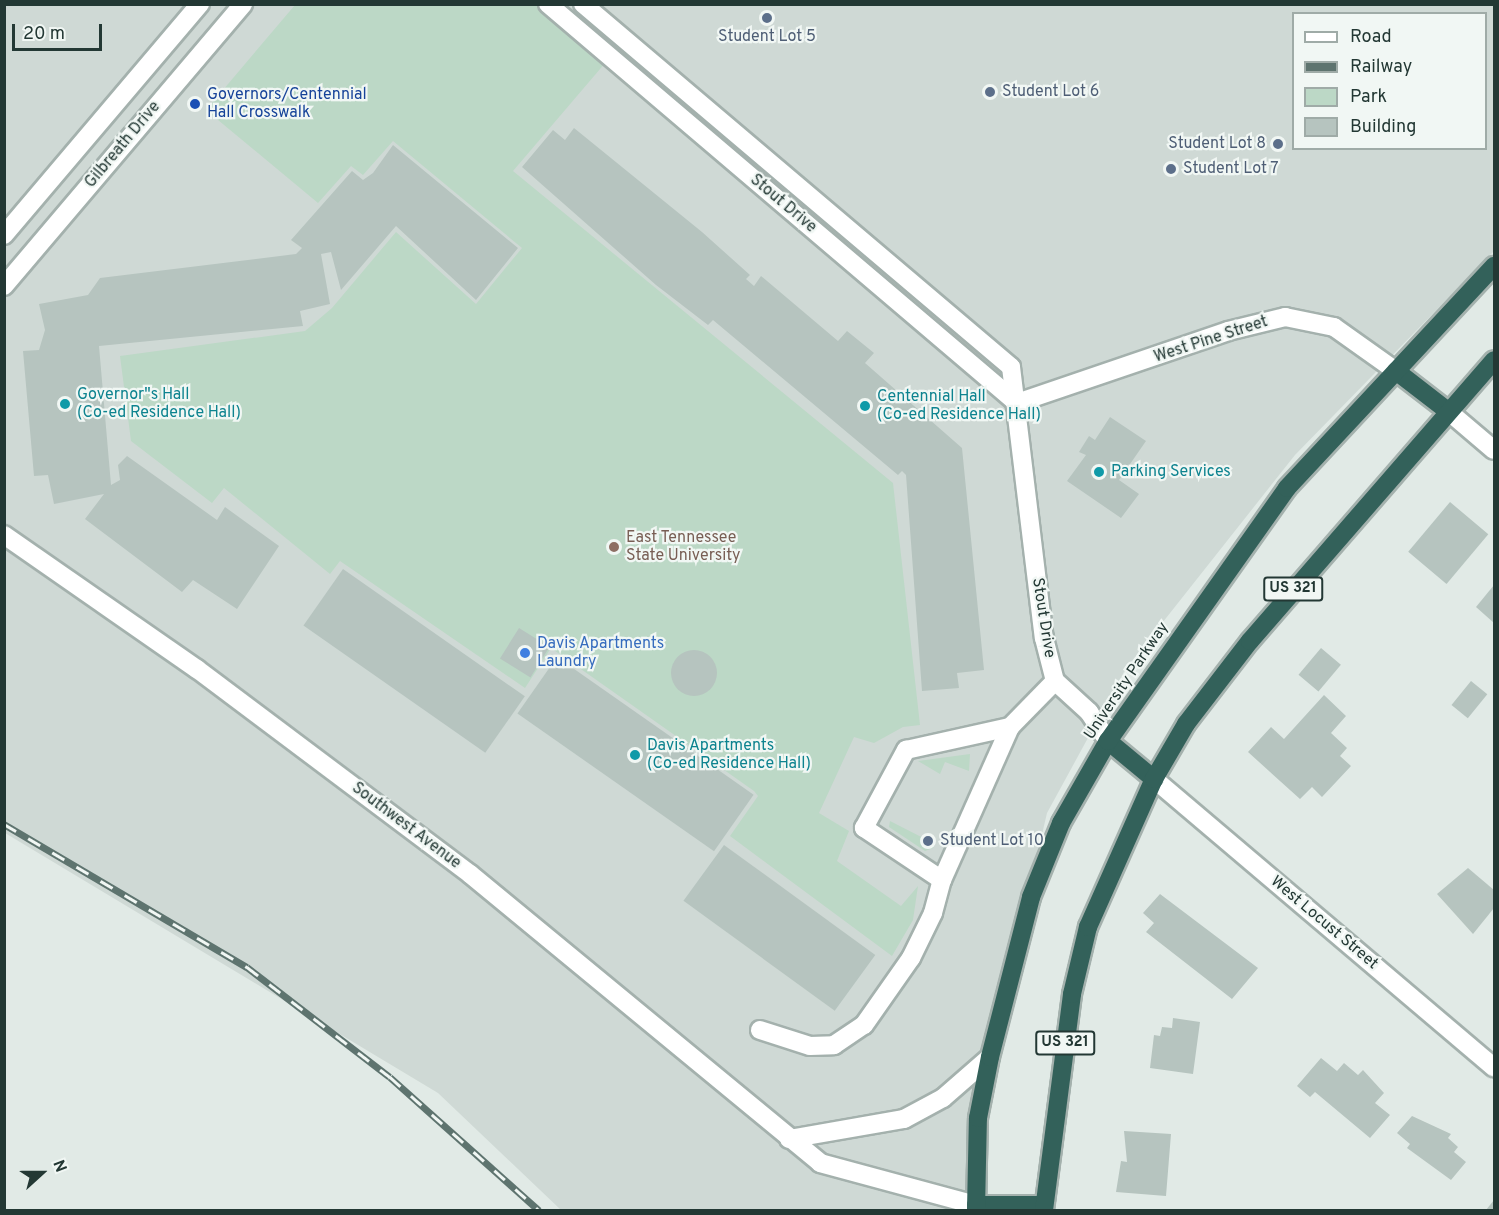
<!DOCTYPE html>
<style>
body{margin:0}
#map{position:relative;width:1499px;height:1215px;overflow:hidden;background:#e1eae6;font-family:Overpass,sans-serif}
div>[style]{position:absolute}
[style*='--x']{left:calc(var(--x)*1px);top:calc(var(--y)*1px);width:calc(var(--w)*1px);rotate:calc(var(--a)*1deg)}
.built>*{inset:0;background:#cfd9d5}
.green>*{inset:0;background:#bcd8c6}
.building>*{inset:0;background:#b6c4bf;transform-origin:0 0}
.round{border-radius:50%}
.roads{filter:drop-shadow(2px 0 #a4b1ad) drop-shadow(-2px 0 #a4b1ad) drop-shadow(0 2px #a4b1ad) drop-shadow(0 -2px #a4b1ad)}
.minor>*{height:18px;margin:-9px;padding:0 9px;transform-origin:9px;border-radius:9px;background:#fff}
.highway>*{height:18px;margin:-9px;padding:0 9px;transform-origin:9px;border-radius:9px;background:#33615a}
.rail>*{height:7px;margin-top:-3.5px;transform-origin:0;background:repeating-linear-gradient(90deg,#f1f7f4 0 14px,#5e746f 0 28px);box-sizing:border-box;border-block:2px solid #5e746f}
.dots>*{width:16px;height:16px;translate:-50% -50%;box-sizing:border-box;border:3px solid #f1f7f4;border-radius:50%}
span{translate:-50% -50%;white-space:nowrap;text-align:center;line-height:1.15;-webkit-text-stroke:4.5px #f1f7f4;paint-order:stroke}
.shield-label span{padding:2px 4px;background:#f1f7f4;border:2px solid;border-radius:4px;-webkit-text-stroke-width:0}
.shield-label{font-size:15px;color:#233834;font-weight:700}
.service-label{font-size:16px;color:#4e5e75}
.left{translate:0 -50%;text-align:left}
.right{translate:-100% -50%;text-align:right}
.transit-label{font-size:16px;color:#164399}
.street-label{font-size:16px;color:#233834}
.culture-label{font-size:16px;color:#0d838f}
.education-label{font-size:16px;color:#785e54}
.shop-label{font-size:16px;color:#366cbe}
.frame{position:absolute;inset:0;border:6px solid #233834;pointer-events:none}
.legend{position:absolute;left:1292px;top:12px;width:195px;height:138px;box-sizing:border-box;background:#f1f7f4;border:2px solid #9faba7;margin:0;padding:8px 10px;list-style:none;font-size:18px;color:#233834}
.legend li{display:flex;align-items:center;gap:12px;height:30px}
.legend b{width:30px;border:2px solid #9faba7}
.north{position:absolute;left:12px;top:1143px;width:60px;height:60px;-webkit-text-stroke:4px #f1f7f4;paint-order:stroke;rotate:69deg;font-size:16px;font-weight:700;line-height:24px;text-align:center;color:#233834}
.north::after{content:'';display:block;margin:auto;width:21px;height:27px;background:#233834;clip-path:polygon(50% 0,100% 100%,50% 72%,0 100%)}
.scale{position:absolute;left:12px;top:24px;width:90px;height:27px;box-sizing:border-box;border:3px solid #233834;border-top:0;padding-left:8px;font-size:18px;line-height:21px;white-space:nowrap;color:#233834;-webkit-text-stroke:4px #f1f7f4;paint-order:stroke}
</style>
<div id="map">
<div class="built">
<div style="clip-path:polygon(evenodd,4px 5px,1494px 5px,1494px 251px,1295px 455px,1125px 670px,1047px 813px,990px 1057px,977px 1210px,561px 1210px,438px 1093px,5px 833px,4px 5px,1294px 14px,1486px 14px,1486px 148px,1294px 148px,1294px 14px)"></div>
</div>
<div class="green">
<div style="clip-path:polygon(295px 5px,538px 5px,606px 62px,513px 171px,893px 483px,920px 725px,903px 727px,874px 743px,854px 737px,819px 813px,849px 831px,837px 861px,901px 906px,918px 886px,913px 920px,892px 956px,730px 836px,758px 796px,754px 791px,551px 648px,525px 688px,340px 561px,330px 574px,224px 488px,212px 503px,131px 441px,120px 356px,305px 331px,332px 308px,396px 232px,476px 304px,522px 248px,393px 141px,363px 175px,351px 166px,318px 203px,206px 110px)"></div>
<div style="clip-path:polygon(970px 754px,969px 771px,945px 762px,940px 774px,918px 761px)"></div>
<div style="clip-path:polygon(890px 821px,935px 844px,933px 848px,925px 851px,889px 827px)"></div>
</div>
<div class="building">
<div style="clip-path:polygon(574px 128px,702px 232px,750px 275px,746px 279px,754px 286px,761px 276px,838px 341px,847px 331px,874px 353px,865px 363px,962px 448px,984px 670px,957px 673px,959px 688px,922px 691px,906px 475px,902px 471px,898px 475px,713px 320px,708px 325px,656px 285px,522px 167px,553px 130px,565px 140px)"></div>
<div style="clip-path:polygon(393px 145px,518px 248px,476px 300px,396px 226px,341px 290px,331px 252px,321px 254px,330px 304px,300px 311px,303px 326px,99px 346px,111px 485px,120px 480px,118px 465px,127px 456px,217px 520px,225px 507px,279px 546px,237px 609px,193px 580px,182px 592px,85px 519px,104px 494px,54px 504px,48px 475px,34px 476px,23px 351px,39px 350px,45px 330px,39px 304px,88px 295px,100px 278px,296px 254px,302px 248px,291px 240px,352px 171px,363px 180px,373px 173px)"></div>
<div style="clip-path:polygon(1110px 417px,1146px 441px,1119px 480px,1139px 494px,1121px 518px,1067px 481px,1086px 455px,1079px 452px,1089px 436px,1095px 440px)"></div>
<div style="left:1450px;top:502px;width:50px;height:65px;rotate:40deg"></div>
<div style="left:343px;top:569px;width:222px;height:69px;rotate:35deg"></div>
<div style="clip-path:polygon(1494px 585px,1494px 623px,1476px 607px)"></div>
<div style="left:519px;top:628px;width:36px;height:36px;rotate:32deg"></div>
<div style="left:1321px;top:648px;width:26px;height:35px;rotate:40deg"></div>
<div class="round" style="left:671px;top:650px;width:46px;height:46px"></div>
<div style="left:557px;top:657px;width:240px;height:69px;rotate:35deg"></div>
<div style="left:1471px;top:681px;width:21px;height:31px;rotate:39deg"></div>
<div style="clip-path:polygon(1324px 695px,1346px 716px,1331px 733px,1347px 748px,1340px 756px,1351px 766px,1322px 797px,1312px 787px,1300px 799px,1248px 752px,1271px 727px,1284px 739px)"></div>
<div style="left:724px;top:845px;width:187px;height:69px;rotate:36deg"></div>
<div style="clip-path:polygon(1468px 868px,1494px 890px,1494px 908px,1473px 934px,1437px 894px)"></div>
<div style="clip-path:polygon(1160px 894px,1258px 968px,1232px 999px,1146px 932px,1154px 923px,1143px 913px)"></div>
<div style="clip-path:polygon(1173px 1018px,1200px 1022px,1193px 1074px,1150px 1068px,1154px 1035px,1160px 1036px,1162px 1027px,1172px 1028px)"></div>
<div style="clip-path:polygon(1321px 1058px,1337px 1071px,1344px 1063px,1358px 1075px,1363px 1070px,1384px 1093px,1375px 1103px,1390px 1115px,1370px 1138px,1315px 1092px,1310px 1097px,1297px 1086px)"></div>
<div style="clip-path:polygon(1412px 1116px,1451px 1134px,1448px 1138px,1458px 1147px,1454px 1152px,1466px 1162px,1451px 1180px,1407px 1148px,1410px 1144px,1397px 1133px)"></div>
<div style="clip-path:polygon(1124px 1131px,1171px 1134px,1166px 1196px,1116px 1192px,1121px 1161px,1127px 1162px)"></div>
<div style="clip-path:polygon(1494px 1200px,1494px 1210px,1486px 1210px)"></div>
</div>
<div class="roads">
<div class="minor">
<div style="--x:548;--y:4;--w:616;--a:40.39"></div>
<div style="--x:583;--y:4;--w:561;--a:40.3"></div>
<div style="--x:1011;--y:367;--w:273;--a:83.1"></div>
<div style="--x:1044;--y:638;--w:44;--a:75.7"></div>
<div style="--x:1055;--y:681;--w:46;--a:42.4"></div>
<div style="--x:1089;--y:712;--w:35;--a:57"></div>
<div style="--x:4;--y:235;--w:303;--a:-49.7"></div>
<div style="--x:4;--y:286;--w:370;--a:-49.7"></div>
<div style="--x:1017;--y:403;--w:223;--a:-18.8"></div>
<div style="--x:1228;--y:331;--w:59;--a:-13.8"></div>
<div style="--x:1285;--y:317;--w:50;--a:11.5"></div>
<div style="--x:1334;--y:327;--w:76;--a:35.4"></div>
<div style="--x:1448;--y:411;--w:60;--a:40.3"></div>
<div style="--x:4;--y:535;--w:235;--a:34.8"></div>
<div style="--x:197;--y:669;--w:341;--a:36.9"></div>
<div style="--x:470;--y:874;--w:454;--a:39.5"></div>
<div style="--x:820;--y:1163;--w:162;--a:15.1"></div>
<div style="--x:1154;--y:779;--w:446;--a:40.3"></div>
<div style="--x:942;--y:880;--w:94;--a:-146.3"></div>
<div style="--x:864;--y:828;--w:89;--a:-61.7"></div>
<div style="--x:906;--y:750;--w:107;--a:-12.5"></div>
<div style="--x:760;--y:1030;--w:52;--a:17.7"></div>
<div style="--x:810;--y:1046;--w:24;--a:-2"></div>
<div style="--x:834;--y:1045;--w:36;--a:-34"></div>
<div style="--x:864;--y:1025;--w:82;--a:-55"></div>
<div style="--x:911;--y:958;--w:50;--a:-63.9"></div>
<div style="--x:933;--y:913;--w:34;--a:-75"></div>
<div style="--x:942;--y:880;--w:167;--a:-66"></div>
<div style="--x:1010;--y:727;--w:64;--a:-45.6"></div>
<div style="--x:789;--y:1139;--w:117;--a:-9.9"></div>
<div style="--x:904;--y:1119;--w:44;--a:-28.3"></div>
<div style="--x:943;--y:1098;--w:62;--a:-41.1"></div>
</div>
<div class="highway">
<div style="--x:1396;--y:371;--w:66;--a:37.6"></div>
<div style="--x:1108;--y:741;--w:60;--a:39.6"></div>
<div style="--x:976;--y:1205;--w:68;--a:0"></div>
<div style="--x:976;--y:1210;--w:92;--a:-88.8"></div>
<div style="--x:978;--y:1118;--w:62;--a:-78.9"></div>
<div style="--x:990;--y:1057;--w:165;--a:-75.6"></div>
<div style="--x:1031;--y:897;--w:80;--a:-67.9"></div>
<div style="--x:1061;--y:823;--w:95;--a:-60.2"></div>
<div style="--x:1108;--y:741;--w:310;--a:-54.7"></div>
<div style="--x:1287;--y:488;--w:304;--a:-47"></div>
<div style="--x:1044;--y:1210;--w:218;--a:-82.6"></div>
<div style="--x:1072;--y:994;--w:69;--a:-76.6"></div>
<div style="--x:1088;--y:927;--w:162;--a:-66"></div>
<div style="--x:1154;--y:779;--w:64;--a:-59.8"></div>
<div style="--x:1186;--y:724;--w:105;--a:-52.4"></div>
<div style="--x:1250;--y:641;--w:372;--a:-49"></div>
</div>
</div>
<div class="rail">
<div style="--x:4;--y:824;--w:282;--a:30.5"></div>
<div style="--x:247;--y:967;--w:180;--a:37.6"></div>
<div style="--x:390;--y:1077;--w:200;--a:41.8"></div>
</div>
<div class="dots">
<div style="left:767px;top:18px;background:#5c6f8a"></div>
<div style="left:990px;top:92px;background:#5c6f8a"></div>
<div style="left:195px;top:104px;background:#1a4fb4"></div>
<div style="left:1278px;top:144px;background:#5c6f8a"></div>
<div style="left:1171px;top:169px;background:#5c6f8a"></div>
<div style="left:65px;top:404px;background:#0f9aa8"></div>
<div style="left:865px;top:406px;background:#0f9aa8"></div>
<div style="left:1099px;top:472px;background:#0f9aa8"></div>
<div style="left:614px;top:547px;background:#8d6e63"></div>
<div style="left:525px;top:653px;background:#3f7fe0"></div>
<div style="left:635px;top:755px;background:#0f9aa8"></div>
<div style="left:928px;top:841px;background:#5c6f8a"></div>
</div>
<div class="shield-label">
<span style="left:1293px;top:589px">US 321</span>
<span style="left:1065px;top:1043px">US 321</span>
</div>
<div class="service-label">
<span style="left:767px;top:37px">Student Lot 5</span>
<span class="left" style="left:1002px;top:92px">Student Lot 6</span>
<span class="right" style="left:1266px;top:144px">Student Lot 8</span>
<span class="left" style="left:1183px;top:169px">Student Lot 7</span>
<span class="left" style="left:940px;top:841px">Student Lot 10</span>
</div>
<div class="transit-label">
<span class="left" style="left:207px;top:104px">Governors/Centennial<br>Hall Crosswalk</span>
</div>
<div class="street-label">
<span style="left:123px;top:145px;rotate:-50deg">Gilbreath Drive</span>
<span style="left:783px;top:204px;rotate:40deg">Stout Drive</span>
<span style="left:1211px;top:340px;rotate:-18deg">West Pine Street</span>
<span style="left:1043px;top:618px;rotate:81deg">Stout Drive</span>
<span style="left:1127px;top:681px;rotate:-56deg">University Parkway</span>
<span style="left:406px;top:826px;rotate:37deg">Southwest Avenue</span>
<span style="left:1324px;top:923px;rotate:40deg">West Locust Street</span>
</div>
<div class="culture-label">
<span class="left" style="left:77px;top:404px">Governor"s Hall<br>(Co-ed Residence Hall)</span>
<span class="left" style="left:877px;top:406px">Centennial Hall<br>(Co-ed Residence Hall)</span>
<span class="left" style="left:1111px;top:472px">Parking Services</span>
<span class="left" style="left:647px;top:755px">Davis Apartments<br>(Co-ed Residence Hall)</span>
</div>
<div class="education-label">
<span class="left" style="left:626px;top:547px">East Tennessee<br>State University</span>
</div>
<div class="shop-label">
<span class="left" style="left:537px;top:653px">Davis Apartments<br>Laundry</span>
</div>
<div class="frame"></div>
<ul class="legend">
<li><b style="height:8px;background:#fff"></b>Road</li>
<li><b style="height:8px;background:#5e746f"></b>Railway</li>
<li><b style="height:16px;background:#bcd8c6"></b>Park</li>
<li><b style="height:16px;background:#b6c4bf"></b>Building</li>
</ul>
<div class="north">N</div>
<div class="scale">20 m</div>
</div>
